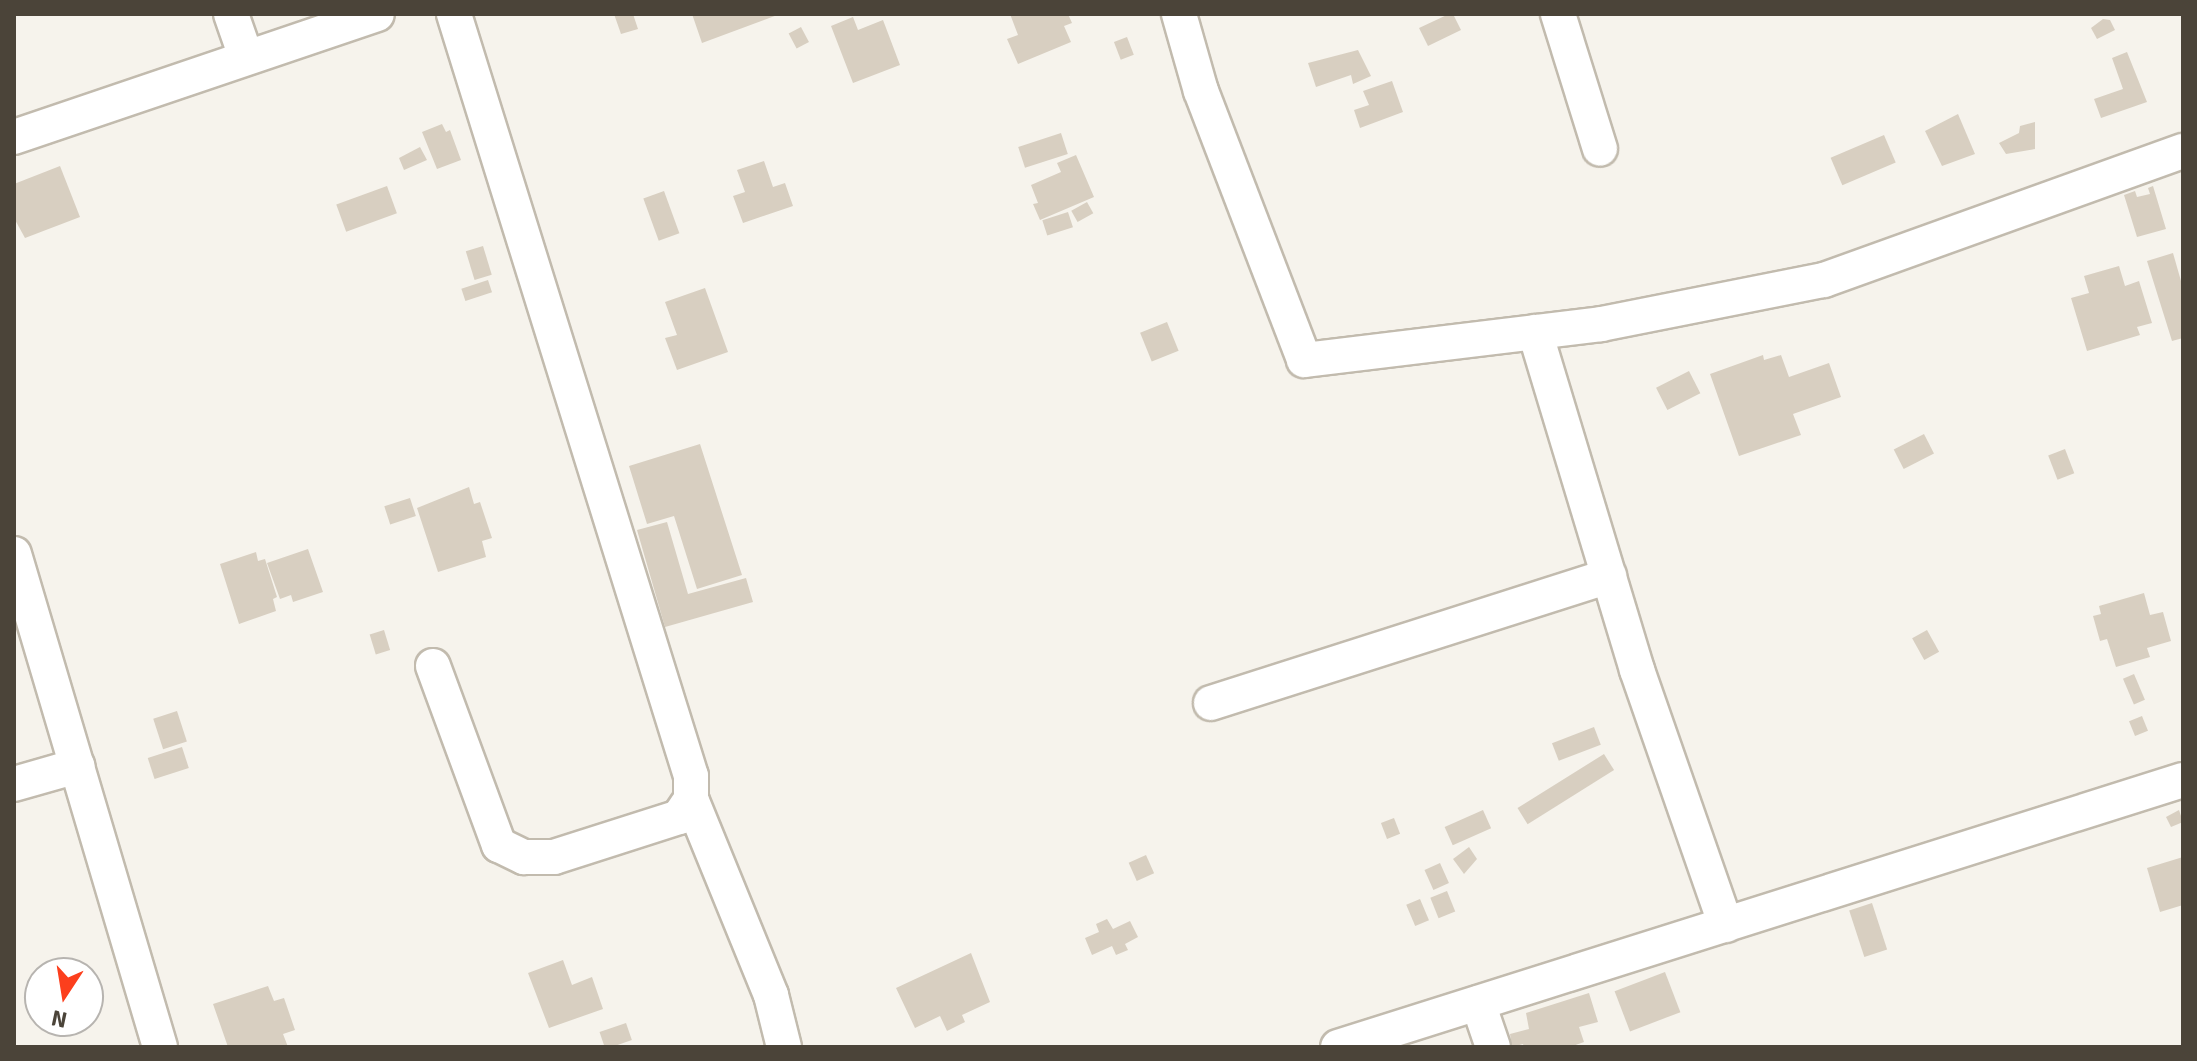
<!DOCTYPE html>
<style>
body{margin:0}
#map{position:relative;width:2197px;height:1061px;overflow:hidden;background:#f6f3ec;font-family:Signika,sans-serif}
div>[style]{position:absolute}
[style*='--x']{left:calc(var(--x)*1px);top:calc(var(--y)*1px);width:calc(var(--w)*1px);rotate:calc(var(--a)*1deg)}
.building>*{inset:0;background:#d8cfc1;transform-origin:0 0}
.roads{filter:drop-shadow(2px 0 #c2bbae) drop-shadow(-2px 0 #c2bbae) drop-shadow(0 2px #c2bbae) drop-shadow(0 -2px #c2bbae)}
.minor>*{height:34px;margin:-17px;padding:0 17px;transform-origin:17px;border-radius:17px;background:#fff}
span{translate:-50% -50%;white-space:nowrap;text-align:center;line-height:1.15;-webkit-text-stroke:6px #fff;paint-order:stroke}
.frame{position:absolute;inset:0;border:16px solid #4b4439;pointer-events:none}
.north{position:absolute;left:24px;top:957px;width:80px;height:80px;box-sizing:border-box;background:#fff;border:2px solid #b7b4b0;border-radius:50%;rotate:192deg;font-size:22px;font-weight:700;line-height:32px;text-align:center;color:#4b4439}
.north::after{content:'';display:block;margin:auto;width:28px;height:36px;background:#fc3f1d;clip-path:polygon(50% 0,100% 100%,50% 72%,0 100%)}
</style>
<div id="map">
<div class="building">
<div style="clip-path:polygon(614px 14px,633px 14px,638px 29px,621px 34px)"></div>
<div style="clip-path:polygon(692px 14px,780px 14px,702px 43px)"></div>
<div style="clip-path:polygon(1010px 14px,1068px 14px,1072px 23px,1064px 26px,1071px 42px,1018px 64px,1007px 39px,1018px 35px)"></div>
<div style="clip-path:polygon(1449px 14px,1453px 14px,1461px 30px,1428px 46px,1419px 28px)"></div>
<div style="clip-path:polygon(853px 17px,858px 30px,883px 20px,900px 65px,853px 83px,831px 26px)"></div>
<div style="clip-path:polygon(2103px 19px,2110px 20px,2115px 30px,2097px 39px,2091px 28px)"></div>
<div style="left:801px;top:27px;width:17px;height:14px;rotate:62deg"></div>
<div style="left:1127px;top:37px;width:19px;height:14px;rotate:69deg"></div>
<div style="clip-path:polygon(1358px 50px,1371px 76px,1353px 84px,1351px 75px,1316px 87px,1308px 63px)"></div>
<div style="clip-path:polygon(2127px 52px,2147px 102px,2101px 118px,2094px 99px,2123px 89px,2112px 58px)"></div>
<div style="clip-path:polygon(1392px 81px,1403px 112px,1360px 128px,1354px 110px,1369px 105px,1363px 91px)"></div>
<div style="clip-path:polygon(1958px 114px,1975px 154px,1942px 166px,1925px 131px)"></div>
<div style="clip-path:polygon(2035px 122px,2035px 149px,2006px 154px,1999px 143px,2019px 133px,2020px 126px)"></div>
<div style="clip-path:polygon(442px 124px,446px 132px,450px 130px,461px 160px,437px 169px,422px 132px)"></div>
<div style="left:1061px;top:133px;width:22px;height:45px;rotate:72deg"></div>
<div style="left:1884px;top:135px;width:30px;height:58px;rotate:67deg"></div>
<div style="clip-path:polygon(420px 147px,427px 160px,404px 170px,399px 158px)"></div>
<div style="clip-path:polygon(1076px 155px,1094px 197px,1040px 220px,1033px 204px,1038px 203px,1031px 185px,1061px 172px,1057px 163px)"></div>
<div style="clip-path:polygon(764px 161px,773px 187px,785px 183px,793px 206px,743px 223px,733px 196px,745px 192px,737px 170px)"></div>
<div style="clip-path:polygon(60px 166px,80px 217px,25px 238px,14px 218px,14px 184px)"></div>
<div style="left:387px;top:186px;width:29px;height:54px;rotate:70deg"></div>
<div style="clip-path:polygon(2153px 186px,2166px 229px,2137px 237px,2124px 195px,2135px 191px,2137px 197px,2150px 194px,2148px 188px)"></div>
<div style="left:664px;top:191px;width:45px;height:22px;rotate:70deg"></div>
<div style="left:1087px;top:202px;width:13px;height:18px;rotate:61deg"></div>
<div style="left:1068px;top:212px;width:16px;height:27px;rotate:72deg"></div>
<div style="left:483px;top:246px;width:30px;height:18px;rotate:73deg"></div>
<div style="clip-path:polygon(2173px 253px,2183px 288px,2183px 338px,2172px 341px,2147px 261px)"></div>
<div style="clip-path:polygon(2119px 266px,2125px 286px,2139px 281px,2152px 323px,2137px 327px,2140px 335px,2087px 351px,2071px 298px,2089px 293px,2084px 276px)"></div>
<div style="left:488px;top:280px;width:13px;height:28px;rotate:72deg"></div>
<div style="clip-path:polygon(705px 288px,728px 352px,677px 370px,665px 338px,677px 335px,665px 302px)"></div>
<div style="left:1167px;top:322px;width:31px;height:29px;rotate:68deg"></div>
<div style="clip-path:polygon(1763px 355px,1764px 360px,1781px 355px,1789px 377px,1829px 363px,1841px 397px,1793px 414px,1801px 435px,1739px 456px,1710px 374px)"></div>
<div style="left:1689px;top:371px;width:25px;height:37px;rotate:63deg"></div>
<div style="left:1924px;top:434px;width:22px;height:34px;rotate:63deg"></div>
<div style="clip-path:polygon(700px 444px,742px 575px,697px 589px,674px 516px,647px 524px,629px 466px)"></div>
<div style="left:2065px;top:449px;width:26px;height:18px;rotate:69deg"></div>
<div style="clip-path:polygon(469px 487px,474px 504px,480px 502px,492px 538px,482px 541px,486px 557px,438px 572px,417px 508px)"></div>
<div style="left:410px;top:498px;width:19px;height:27px;rotate:72deg"></div>
<div style="clip-path:polygon(667px 522px,688px 594px,746px 578px,753px 602px,665px 627px,637px 530px)"></div>
<div style="clip-path:polygon(308px 549px,323px 592px,293px 602px,291px 595px,280px 599px,267px 563px)"></div>
<div style="clip-path:polygon(256px 552px,258px 561px,265px 559px,277px 597px,273px 599px,276px 611px,239px 624px,220px 564px)"></div>
<div style="clip-path:polygon(2144px 593px,2150px 615px,2163px 612px,2171px 641px,2147px 648px,2150px 657px,2116px 667px,2107px 639px,2100px 641px,2093px 616px,2101px 614px,2099px 606px)"></div>
<div style="left:384px;top:630px;width:21px;height:15px;rotate:73deg"></div>
<div style="left:1927px;top:630px;width:25px;height:17px;rotate:61deg"></div>
<div style="left:2134px;top:674px;width:28px;height:12px;rotate:67deg"></div>
<div style="left:177px;top:711px;width:32px;height:25px;rotate:72deg"></div>
<div style="left:2142px;top:716px;width:16px;height:14px;rotate:68deg"></div>
<div style="left:1594px;top:727px;width:19px;height:45px;rotate:69deg"></div>
<div style="left:182px;top:747px;width:22px;height:36px;rotate:72deg"></div>
<div style="left:1604px;top:754px;width:19px;height:102px;rotate:58deg"></div>
<div style="left:1483px;top:810px;width:20px;height:42px;rotate:66deg"></div>
<div style="clip-path:polygon(2179px 810px,2183px 822px,2171px 827px,2166px 817px)"></div>
<div style="left:1394px;top:818px;width:17px;height:14px;rotate:69deg"></div>
<div style="clip-path:polygon(1469px 847px,1477px 859px,1464px 874px,1453px 859px)"></div>
<div style="left:1146px;top:855px;width:20px;height:19px;rotate:66deg"></div>
<div style="clip-path:polygon(2183px 857px,2183px 905px,2160px 912px,2147px 868px)"></div>
<div style="left:1440px;top:863px;width:22px;height:17px;rotate:66deg"></div>
<div style="left:1447px;top:891px;width:22px;height:18px;rotate:68deg"></div>
<div style="left:1420px;top:899px;width:23px;height:15px;rotate:67deg"></div>
<div style="left:1872px;top:903px;width:49px;height:24px;rotate:72deg"></div>
<div style="clip-path:polygon(1107px 919px,1113px 929px,1130px 921px,1138px 937px,1125px 944px,1128px 950px,1116px 955px,1112px 946px,1092px 955px,1085px 938px,1099px 932px,1096px 924px)"></div>
<div style="clip-path:polygon(971px 953px,990px 1002px,962px 1015px,965px 1022px,947px 1031px,940px 1016px,915px 1028px,896px 988px)"></div>
<div style="clip-path:polygon(563px 960px,572px 985px,592px 977px,603px 1009px,549px 1028px,528px 973px)"></div>
<div style="left:1665px;top:972px;width:43px;height:54px;rotate:69deg"></div>
<div style="clip-path:polygon(268px 986px,274px 1001px,284px 998px,295px 1030px,283px 1034px,288px 1047px,228px 1047px,213px 1004px)"></div>
<div style="clip-path:polygon(1589px 993px,1598px 1022px,1579px 1027px,1584px 1042px,1570px 1047px,1524px 1047px,1523px 1044px,1512px 1047px,1510px 1034px,1529px 1029px,1526px 1013px)"></div>
<div style="left:626px;top:1023px;width:18px;height:28px;rotate:71deg"></div>
</div>
<div class="roads">
<div class="minor">
<div style="--x:231;--y:14;--w:46;--a:70.8"></div>
<div style="--x:1179;--y:14;--w:80;--a:74.1"></div>
<div style="--x:1201;--y:91;--w:288;--a:69"></div>
<div style="--x:1304;--y:360;--w:299;--a:-6.9"></div>
<div style="--x:1601;--y:324;--w:227;--a:-11.2"></div>
<div style="--x:1824;--y:280;--w:381;--a:-19.8"></div>
<div style="--x:1558;--y:14;--w:141;--a:72.7"></div>
<div style="--x:14;--y:137;--w:383;--a:-18.7"></div>
<div style="--x:1535;--y:332;--w:353;--a:73.2"></div>
<div style="--x:1637;--y:670;--w:270;--a:70.8"></div>
<div style="--x:14;--y:554;--w:514;--a:73.5"></div>
<div style="--x:433;--y:666;--w:191;--a:69.8"></div>
<div style="--x:499;--y:845;--w:28;--a:26"></div>
<div style="--x:524;--y:857;--w:30;--a:0"></div>
<div style="--x:554;--y:857;--w:131;--a:-17.7"></div>
<div style="--x:679;--y:817;--w:22;--a:-56"></div>
<div style="--x:691;--y:799;--w:23;--a:-90"></div>
<div style="--x:691;--y:776;--w:798;--a:-107.28"></div>
<div style="--x:1211;--y:703;--w:418;--a:-17.7"></div>
<div style="--x:14;--y:784;--w:66;--a:-15.9"></div>
<div style="--x:691;--y:799;--w:212;--a:67.8"></div>
<div style="--x:771;--y:995;--w:54;--a:76"></div>
<div style="--x:1478;--y:1003;--w:46;--a:71.2"></div>
<div style="--x:1338;--y:1047;--w:886;--a:-17.54"></div>
</div>
</div>
<div class="frame"></div>
<div class="north">N</div>
</div>
